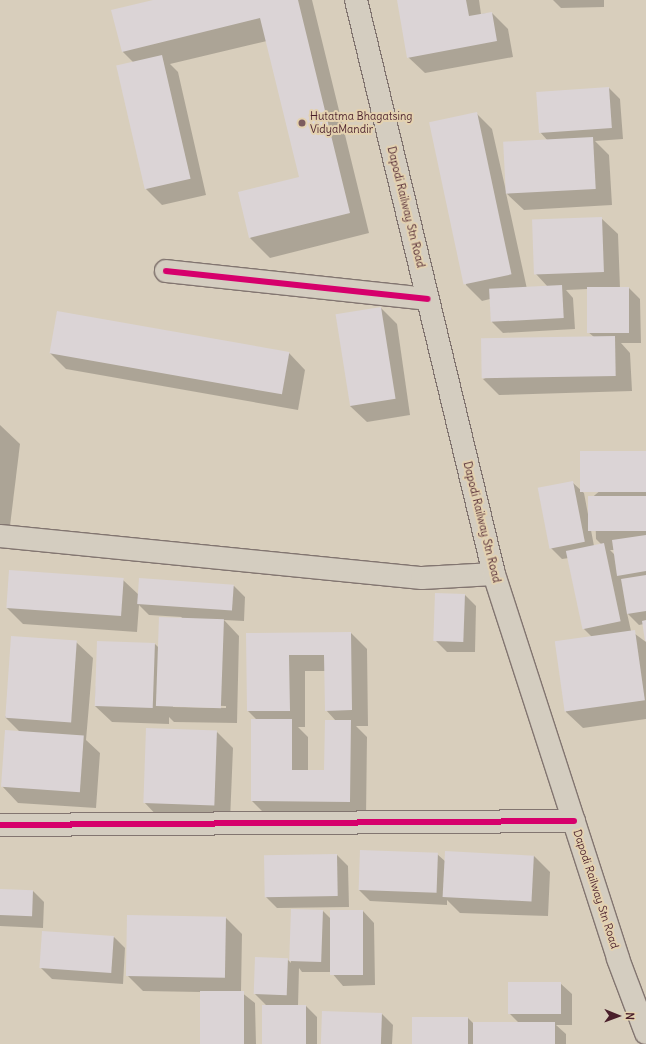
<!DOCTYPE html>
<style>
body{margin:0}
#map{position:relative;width:646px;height:1044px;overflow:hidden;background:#d8cebc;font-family:Delius,sans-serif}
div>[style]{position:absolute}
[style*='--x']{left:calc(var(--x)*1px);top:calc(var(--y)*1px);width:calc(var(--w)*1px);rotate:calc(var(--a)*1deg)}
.shadow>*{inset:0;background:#0003}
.building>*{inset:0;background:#dbd4d6;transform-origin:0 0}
.roads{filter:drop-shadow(1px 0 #827570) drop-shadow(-1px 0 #827570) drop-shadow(0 1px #827570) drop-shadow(0 -1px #827570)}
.minor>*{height:22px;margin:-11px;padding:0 11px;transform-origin:11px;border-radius:11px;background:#d4cdc0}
.major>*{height:22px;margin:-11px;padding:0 11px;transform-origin:11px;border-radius:11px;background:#d4cdc0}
.cycleway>*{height:6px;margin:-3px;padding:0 3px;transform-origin:3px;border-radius:3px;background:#d6006c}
.dots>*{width:11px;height:11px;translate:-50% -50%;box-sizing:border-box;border:2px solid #e4d2b0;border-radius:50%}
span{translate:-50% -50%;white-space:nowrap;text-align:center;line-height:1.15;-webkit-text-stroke:4px #e4d2b0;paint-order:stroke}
.poi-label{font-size:11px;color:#4a1f2b}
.left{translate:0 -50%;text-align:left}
.street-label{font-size:11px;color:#4a1f2b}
.north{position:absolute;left:598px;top:996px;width:40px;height:40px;-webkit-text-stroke:3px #e4d2b0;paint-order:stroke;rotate:91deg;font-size:11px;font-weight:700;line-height:16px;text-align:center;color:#4a1f2b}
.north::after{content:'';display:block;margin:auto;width:14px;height:18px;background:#4a1f2b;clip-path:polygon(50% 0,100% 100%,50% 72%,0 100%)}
</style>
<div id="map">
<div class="shadow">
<div style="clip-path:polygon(157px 0,312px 0,369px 233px,270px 258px,250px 238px,300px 178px,267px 41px,170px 64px,178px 72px,206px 195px,162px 205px,146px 189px,134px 63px,122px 51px)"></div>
<div style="clip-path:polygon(398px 0,479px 0,481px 14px,492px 13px,508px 29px,513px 57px,425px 73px,408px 57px)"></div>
<div style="clip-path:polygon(553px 0,604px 0,604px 7px,561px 8px)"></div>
<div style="clip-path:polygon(609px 88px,620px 99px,623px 139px,595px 141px,609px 155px,612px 205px,524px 210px,506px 193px,527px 289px,548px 287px,536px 274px,601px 218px,618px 234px,620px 288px,629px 288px,640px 299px,641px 343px,621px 343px,630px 353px,632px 391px,499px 395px,483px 379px,594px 337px,588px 332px,588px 289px,566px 290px,573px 298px,575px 329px,503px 333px,492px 322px,490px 299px,482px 301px,466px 285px,476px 113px,492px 129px,506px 191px,548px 141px,540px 132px)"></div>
<div style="clip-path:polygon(381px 308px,397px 324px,410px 415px,367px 422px,350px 406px)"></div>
<div style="clip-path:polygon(50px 353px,289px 353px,305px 370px,298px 410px,66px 369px)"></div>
<div style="clip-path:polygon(0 425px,20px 444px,10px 526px,0 525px)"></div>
<div style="clip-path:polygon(evenodd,646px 452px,646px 641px,644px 624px,639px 625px,627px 613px,631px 631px,646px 642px,646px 719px,583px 728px,566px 712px,556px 643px,592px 637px,583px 628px,569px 558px,562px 559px,551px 548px,572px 482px,584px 493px,594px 546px,602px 545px,596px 539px,595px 506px,589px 500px,646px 452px,610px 550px,614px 550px,615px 555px,610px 550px)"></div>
<div style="clip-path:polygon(evenodd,123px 580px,139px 595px,234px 586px,245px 597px,244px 621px,224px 620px,239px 636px,237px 723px,174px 722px,169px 717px,169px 724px,112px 722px,95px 706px,98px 643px,155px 644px,159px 648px,182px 617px,149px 615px,139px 605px,137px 632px,23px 624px,7px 608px,123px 580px,173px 705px,226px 706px,226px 708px,173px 707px,173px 705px)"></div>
<div style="clip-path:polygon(465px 595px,476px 606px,475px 652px,447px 652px,435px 640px)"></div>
<div style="clip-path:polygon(evenodd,351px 633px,367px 649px,368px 726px,356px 726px,367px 737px,366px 818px,268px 817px,252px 801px,257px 720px,248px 711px,247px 634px,351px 633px,305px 671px,325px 671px,326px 710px,336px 721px,325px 771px,308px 771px,308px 737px,298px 727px,305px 727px,305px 671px)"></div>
<div style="clip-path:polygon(76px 642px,93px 658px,86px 740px,100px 753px,96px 808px,18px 803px,2px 786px,20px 732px,5px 717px)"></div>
<div style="clip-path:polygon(217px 732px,233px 748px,230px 821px,160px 819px,144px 802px)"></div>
<div style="clip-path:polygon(437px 854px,446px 862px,534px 856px,550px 872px,548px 916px,460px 913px,447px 900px,447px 905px,370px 901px,359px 890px)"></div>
<div style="clip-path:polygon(337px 855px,348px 866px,349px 907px,277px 908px,265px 896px)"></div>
<div style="clip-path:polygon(0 890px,33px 891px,44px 902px,43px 928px,0 926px)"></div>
<div style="clip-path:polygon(292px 910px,323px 911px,331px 919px,363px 911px,374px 923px,375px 985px,343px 986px,331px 972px,302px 972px,299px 968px,298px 1006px,306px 1006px,317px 1017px,317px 1044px,263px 1044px,267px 1006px,255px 994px,287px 959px,291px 963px)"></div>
<div style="clip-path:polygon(128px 916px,226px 918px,242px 934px,241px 992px,255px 1003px,256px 1044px,202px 1044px,201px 992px,143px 991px,127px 975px)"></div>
<div style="clip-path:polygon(114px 937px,125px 948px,123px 984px,52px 979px,41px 968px)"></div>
<div style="clip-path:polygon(560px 983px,572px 994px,572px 1025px,556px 1025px,566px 1034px,566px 1044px,414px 1044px,468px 1018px,473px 1023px,519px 1023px,510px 1014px)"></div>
<div style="clip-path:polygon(381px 1013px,393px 1025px,392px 1044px,322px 1044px)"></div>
</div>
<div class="building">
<div style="clip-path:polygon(153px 0,298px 0,350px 213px,249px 238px,238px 192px,299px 177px,260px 18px,122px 52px,111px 10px)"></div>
<div style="clip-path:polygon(397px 0,466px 0,469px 16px,492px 12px,497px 41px,407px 58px)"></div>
<div style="left:162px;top:55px;width:127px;height:47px;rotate:77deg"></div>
<div style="left:609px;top:87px;width:41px;height:73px;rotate:86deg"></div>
<div style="left:477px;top:112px;width:166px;height:49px;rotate:78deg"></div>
<div style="left:593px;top:137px;width:52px;height:90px;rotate:87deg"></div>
<div style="left:602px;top:217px;width:55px;height:70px;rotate:88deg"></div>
<div style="left:562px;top:285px;width:33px;height:73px;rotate:87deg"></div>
<div style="left:587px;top:287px;width:42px;height:46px"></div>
<div style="left:381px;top:307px;width:93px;height:46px;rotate:81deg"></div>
<div style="left:57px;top:311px;width:236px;height:43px;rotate:10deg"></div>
<div style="left:615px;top:336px;width:40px;height:134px;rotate:89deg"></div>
<div style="left:646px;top:451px;width:41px;height:66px;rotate:90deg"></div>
<div style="left:573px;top:481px;width:62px;height:36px;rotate:79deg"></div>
<div style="left:646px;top:496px;width:35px;height:58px;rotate:90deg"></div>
<div style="clip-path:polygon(646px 535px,646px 571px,617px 576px,612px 540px)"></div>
<div style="left:604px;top:543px;width:80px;height:39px;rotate:78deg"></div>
<div style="left:9px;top:570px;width:115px;height:38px;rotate:4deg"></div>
<div style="clip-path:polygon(646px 575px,646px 611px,627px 614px,621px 579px)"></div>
<div style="left:139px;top:578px;width:95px;height:26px;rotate:4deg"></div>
<div style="left:435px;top:593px;width:30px;height:48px;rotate:2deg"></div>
<div style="left:159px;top:617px;width:65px;height:89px;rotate:2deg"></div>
<div style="clip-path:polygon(646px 620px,646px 641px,645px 641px,642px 621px)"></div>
<div style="left:635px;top:630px;width:71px;height:81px;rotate:82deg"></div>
<div style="clip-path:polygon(351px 632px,352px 710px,325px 711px,324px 655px,289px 655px,290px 711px,247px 711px,246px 633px)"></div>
<div style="left:11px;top:636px;width:66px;height:82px;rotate:4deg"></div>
<div style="left:97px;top:641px;width:58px;height:65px;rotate:2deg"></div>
<div style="clip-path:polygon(251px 719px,292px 719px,292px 770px,324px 770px,325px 720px,351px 720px,350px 802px,251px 801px)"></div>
<div style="left:146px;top:728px;width:71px;height:75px;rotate:2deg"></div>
<div style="left:5px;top:730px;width:79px;height:57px;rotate:4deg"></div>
<div style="left:360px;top:850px;width:78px;height:40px;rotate:2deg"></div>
<div style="left:445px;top:851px;width:89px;height:46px;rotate:3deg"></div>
<div style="left:337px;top:854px;width:42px;height:73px;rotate:89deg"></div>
<div style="left:0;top:889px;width:33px;height:26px;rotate:2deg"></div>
<div style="left:291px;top:909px;width:32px;height:52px;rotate:2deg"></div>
<div style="left:330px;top:910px;width:33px;height:65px"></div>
<div style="left:127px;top:915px;width:99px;height:61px;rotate:1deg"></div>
<div style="left:42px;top:931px;width:72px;height:37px;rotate:4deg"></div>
<div style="left:255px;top:957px;width:33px;height:37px;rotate:2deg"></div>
<div style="left:561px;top:982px;width:32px;height:53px;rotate:90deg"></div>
<div style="left:200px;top:991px;width:44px;height:53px"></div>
<div style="left:262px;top:1005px;width:44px;height:39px"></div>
<div style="left:322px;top:1011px;width:60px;height:33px;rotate:2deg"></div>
<div style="left:468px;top:1017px;width:27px;height:56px;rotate:90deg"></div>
<div style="left:473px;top:1022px;width:82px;height:22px"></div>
</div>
<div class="roads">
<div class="minor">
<div style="--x:166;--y:271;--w:263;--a:6.1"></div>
<div style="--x:0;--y:536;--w:424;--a:5.7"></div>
<div style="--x:422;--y:578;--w:72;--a:-3.2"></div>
<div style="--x:0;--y:825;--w:574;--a:-0.4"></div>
</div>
<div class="major">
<div style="--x:356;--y:0;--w:590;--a:76.48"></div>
<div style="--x:494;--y:574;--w:404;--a:72.1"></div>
<div style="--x:618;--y:959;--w:79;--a:69.3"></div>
</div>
</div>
<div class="cycleway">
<div style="--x:166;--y:271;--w:263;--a:6.1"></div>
<div style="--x:0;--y:825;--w:574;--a:-0.4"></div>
</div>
<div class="dots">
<div style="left:302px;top:123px;background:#7c5c5e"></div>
</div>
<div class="poi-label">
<span class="left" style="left:310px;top:123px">Hutatma Bhagatsing<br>VidyaMandir</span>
</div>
<div class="street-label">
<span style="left:406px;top:207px;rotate:76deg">Dapodi Railway Stn Road</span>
<span style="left:482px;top:522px;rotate:76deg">Dapodi Railway Stn Road</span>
<span style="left:596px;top:889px;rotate:72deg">Dapodi Railway Stn Road</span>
</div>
<div class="north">N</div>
</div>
